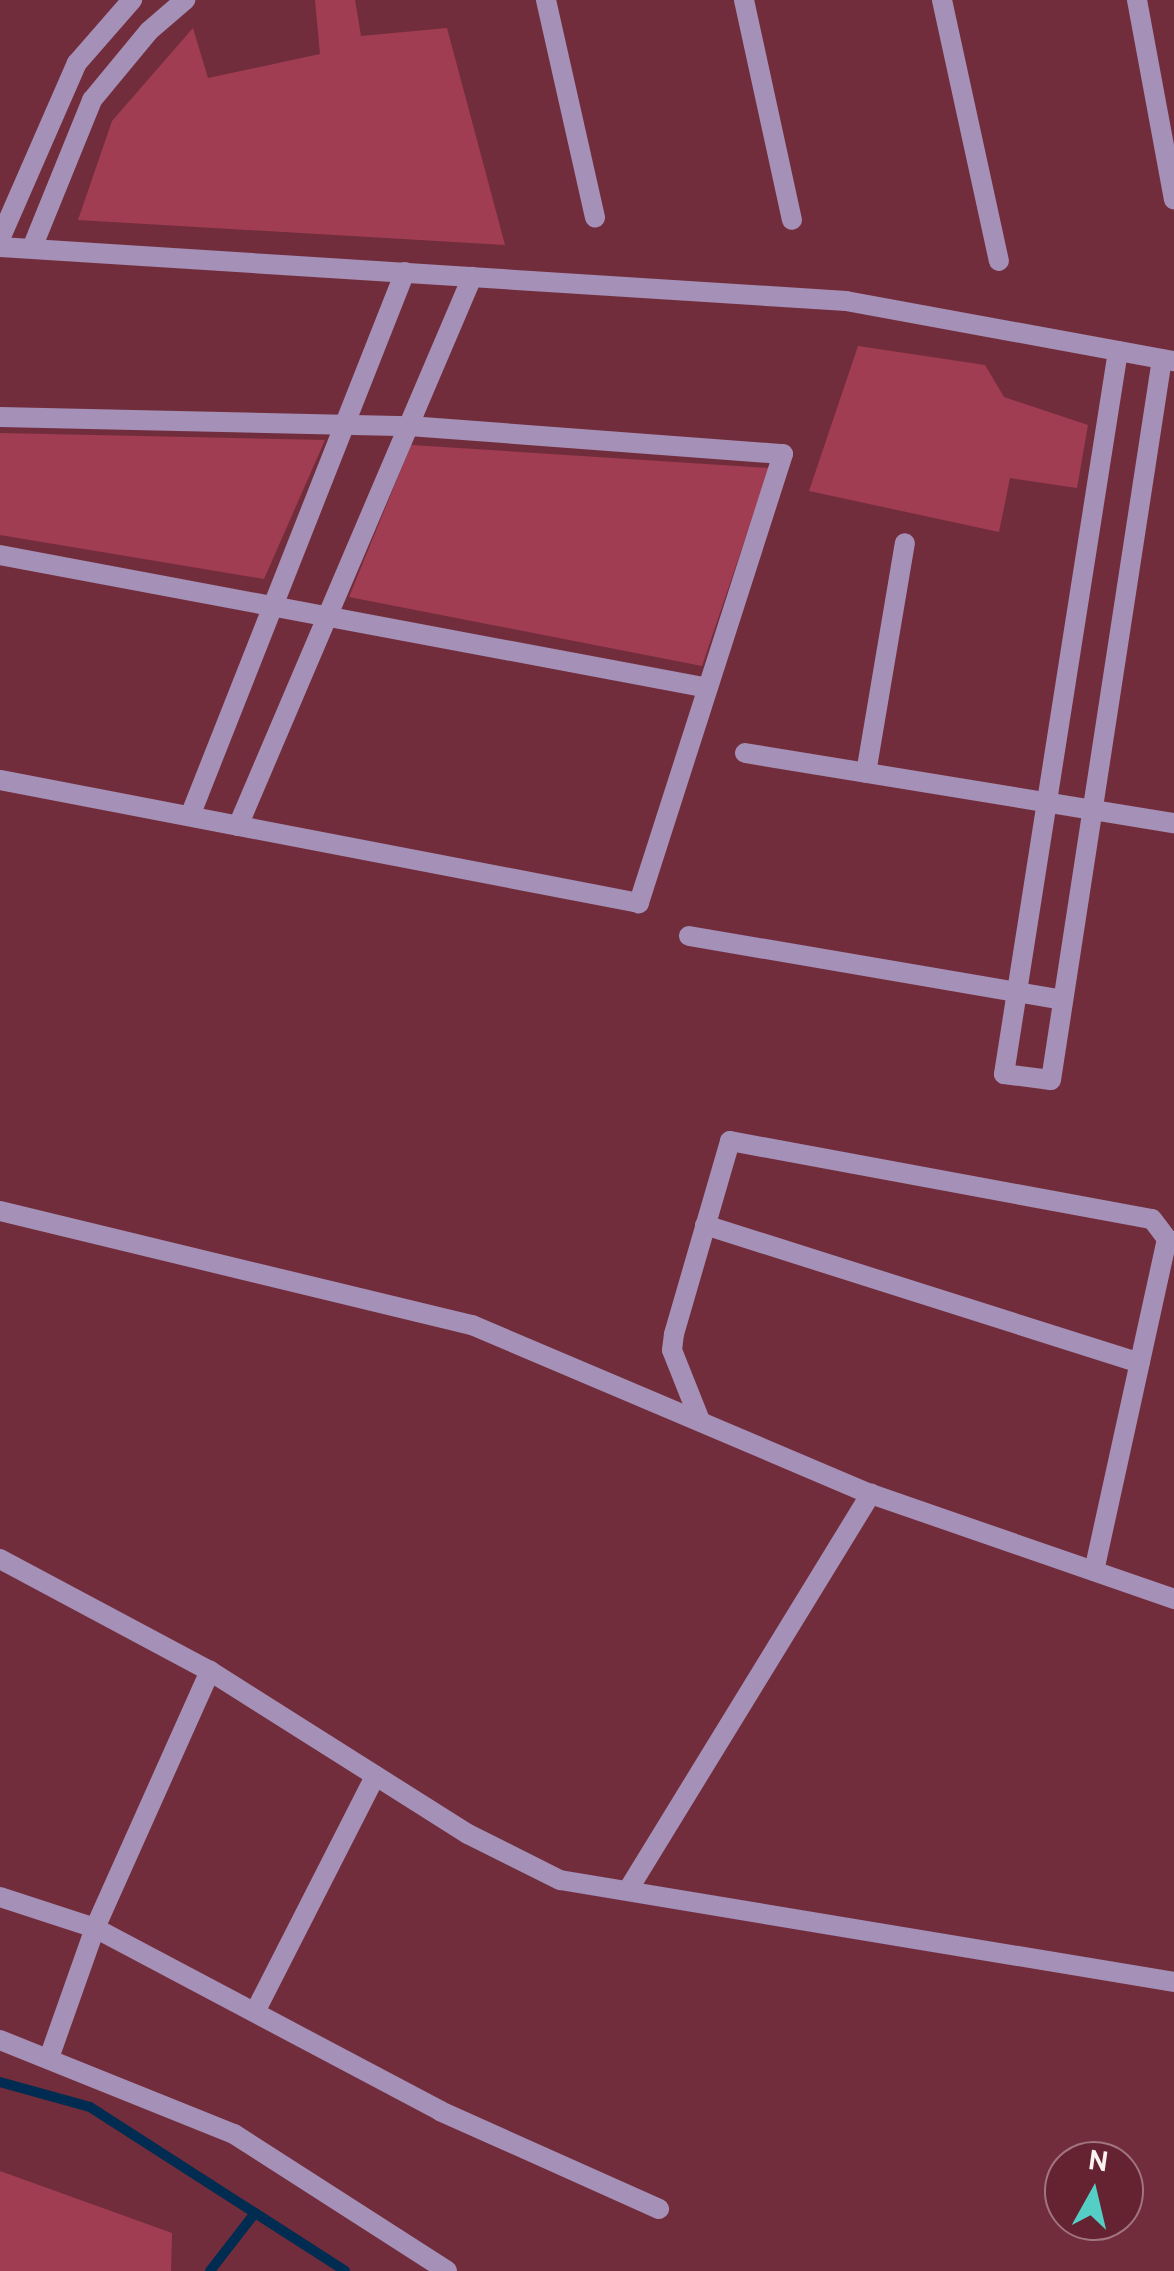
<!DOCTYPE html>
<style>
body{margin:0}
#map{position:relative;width:1174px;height:2271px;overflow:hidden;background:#722d3c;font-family:Overpass,sans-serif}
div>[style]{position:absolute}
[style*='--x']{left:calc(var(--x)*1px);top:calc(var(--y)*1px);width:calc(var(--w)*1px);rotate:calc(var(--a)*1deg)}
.green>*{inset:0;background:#a13d53}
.stream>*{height:10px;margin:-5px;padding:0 5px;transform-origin:5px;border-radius:5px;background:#002c51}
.street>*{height:20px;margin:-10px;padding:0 10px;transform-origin:10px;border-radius:10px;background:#a590b7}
span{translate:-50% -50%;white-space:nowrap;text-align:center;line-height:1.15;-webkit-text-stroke:8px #652231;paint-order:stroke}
.north{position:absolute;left:1044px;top:2141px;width:100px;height:100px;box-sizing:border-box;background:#652231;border:2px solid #a1757e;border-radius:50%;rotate:8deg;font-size:28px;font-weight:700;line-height:40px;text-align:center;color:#faf1f2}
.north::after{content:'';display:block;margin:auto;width:35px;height:45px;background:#55cec6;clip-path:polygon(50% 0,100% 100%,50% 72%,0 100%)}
</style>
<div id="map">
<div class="green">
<div style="clip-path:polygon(315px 0,355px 0,361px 36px,447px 28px,505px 245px,78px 220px,112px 121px,193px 28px,208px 78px,320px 54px)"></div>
<div style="clip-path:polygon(858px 346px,985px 365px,1004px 397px,1088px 425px,1077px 488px,1010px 478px,999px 532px,809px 491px)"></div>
<div style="clip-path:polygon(0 433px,325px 440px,264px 579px,0 535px)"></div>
<div style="clip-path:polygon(411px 445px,769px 468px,702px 666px,349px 597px)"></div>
<div style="clip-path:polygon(0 2171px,172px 2233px,171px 2271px,0 2271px)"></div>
</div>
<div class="stream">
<div style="--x:0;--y:2082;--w:93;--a:15.5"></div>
<div style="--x:90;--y:2107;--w:303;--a:32.7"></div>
<div style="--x:210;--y:2271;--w:73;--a:-52.2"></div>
</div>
<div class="street">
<div style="--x:546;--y:0;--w:223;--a:77.3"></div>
<div style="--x:744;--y:0;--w:225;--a:77.7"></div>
<div style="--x:942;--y:0;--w:267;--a:77.7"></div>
<div style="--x:1137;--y:0;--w:203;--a:79.5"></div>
<div style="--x:0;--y:239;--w:192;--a:-66.4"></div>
<div style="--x:77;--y:63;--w:84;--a:-48.9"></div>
<div style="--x:0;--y:247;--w:848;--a:3.65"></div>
<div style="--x:846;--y:301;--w:333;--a:10.4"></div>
<div style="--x:32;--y:248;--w:160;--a:-67.9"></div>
<div style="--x:92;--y:100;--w:89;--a:-50.4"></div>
<div style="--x:149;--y:31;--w:48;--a:-40.7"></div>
<div style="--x:1118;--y:351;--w:732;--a:98.96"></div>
<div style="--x:1004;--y:1074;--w:47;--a:7.3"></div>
<div style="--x:1051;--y:1080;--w:729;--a:-81.25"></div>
<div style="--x:0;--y:417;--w:409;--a:1.3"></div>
<div style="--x:409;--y:426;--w:375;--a:4.3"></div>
<div style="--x:783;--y:454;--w:472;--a:107.8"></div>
<div style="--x:639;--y:903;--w:651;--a:-169.1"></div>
<div style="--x:0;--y:555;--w:720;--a:10.64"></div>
<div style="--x:745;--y:753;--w:435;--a:9.3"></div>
<div style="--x:866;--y:773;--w:233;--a:-80.4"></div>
<div style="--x:190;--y:816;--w:585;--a:-68.44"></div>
<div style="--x:238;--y:826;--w:597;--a:-66.91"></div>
<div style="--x:689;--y:936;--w:379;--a:9.7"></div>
<div style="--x:0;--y:1211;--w:486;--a:13.6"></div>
<div style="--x:472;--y:1325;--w:433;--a:23"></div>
<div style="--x:871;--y:1494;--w:321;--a:19.1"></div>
<div style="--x:705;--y:1225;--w:456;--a:17.6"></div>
<div style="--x:699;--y:1418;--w:73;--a:-111.7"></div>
<div style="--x:672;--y:1350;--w:16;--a:-83"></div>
<div style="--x:674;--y:1334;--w:201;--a:-73.8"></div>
<div style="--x:730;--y:1141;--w:429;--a:10.5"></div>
<div style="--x:1152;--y:1219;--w:25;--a:53"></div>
<div style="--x:1167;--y:1239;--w:340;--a:102.4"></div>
<div style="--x:0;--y:1559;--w:238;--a:28.1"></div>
<div style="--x:210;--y:1671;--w:305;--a:32.3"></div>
<div style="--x:468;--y:1834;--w:103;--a:26.6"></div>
<div style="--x:560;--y:1880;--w:622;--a:9.43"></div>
<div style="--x:628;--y:1890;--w:465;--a:-58.5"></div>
<div style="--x:0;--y:1897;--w:100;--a:18.1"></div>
<div style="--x:95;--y:1928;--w:391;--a:27.9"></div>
<div style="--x:440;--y:2111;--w:240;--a:24.1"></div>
<div style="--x:256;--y:2010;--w:263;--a:-63"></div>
<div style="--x:0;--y:2040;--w:252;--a:21.9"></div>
<div style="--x:234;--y:2134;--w:253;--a:32.7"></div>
<div style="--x:49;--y:2058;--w:138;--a:-70.5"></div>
<div style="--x:95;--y:1928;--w:282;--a:-65.9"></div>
</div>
<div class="north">N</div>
</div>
